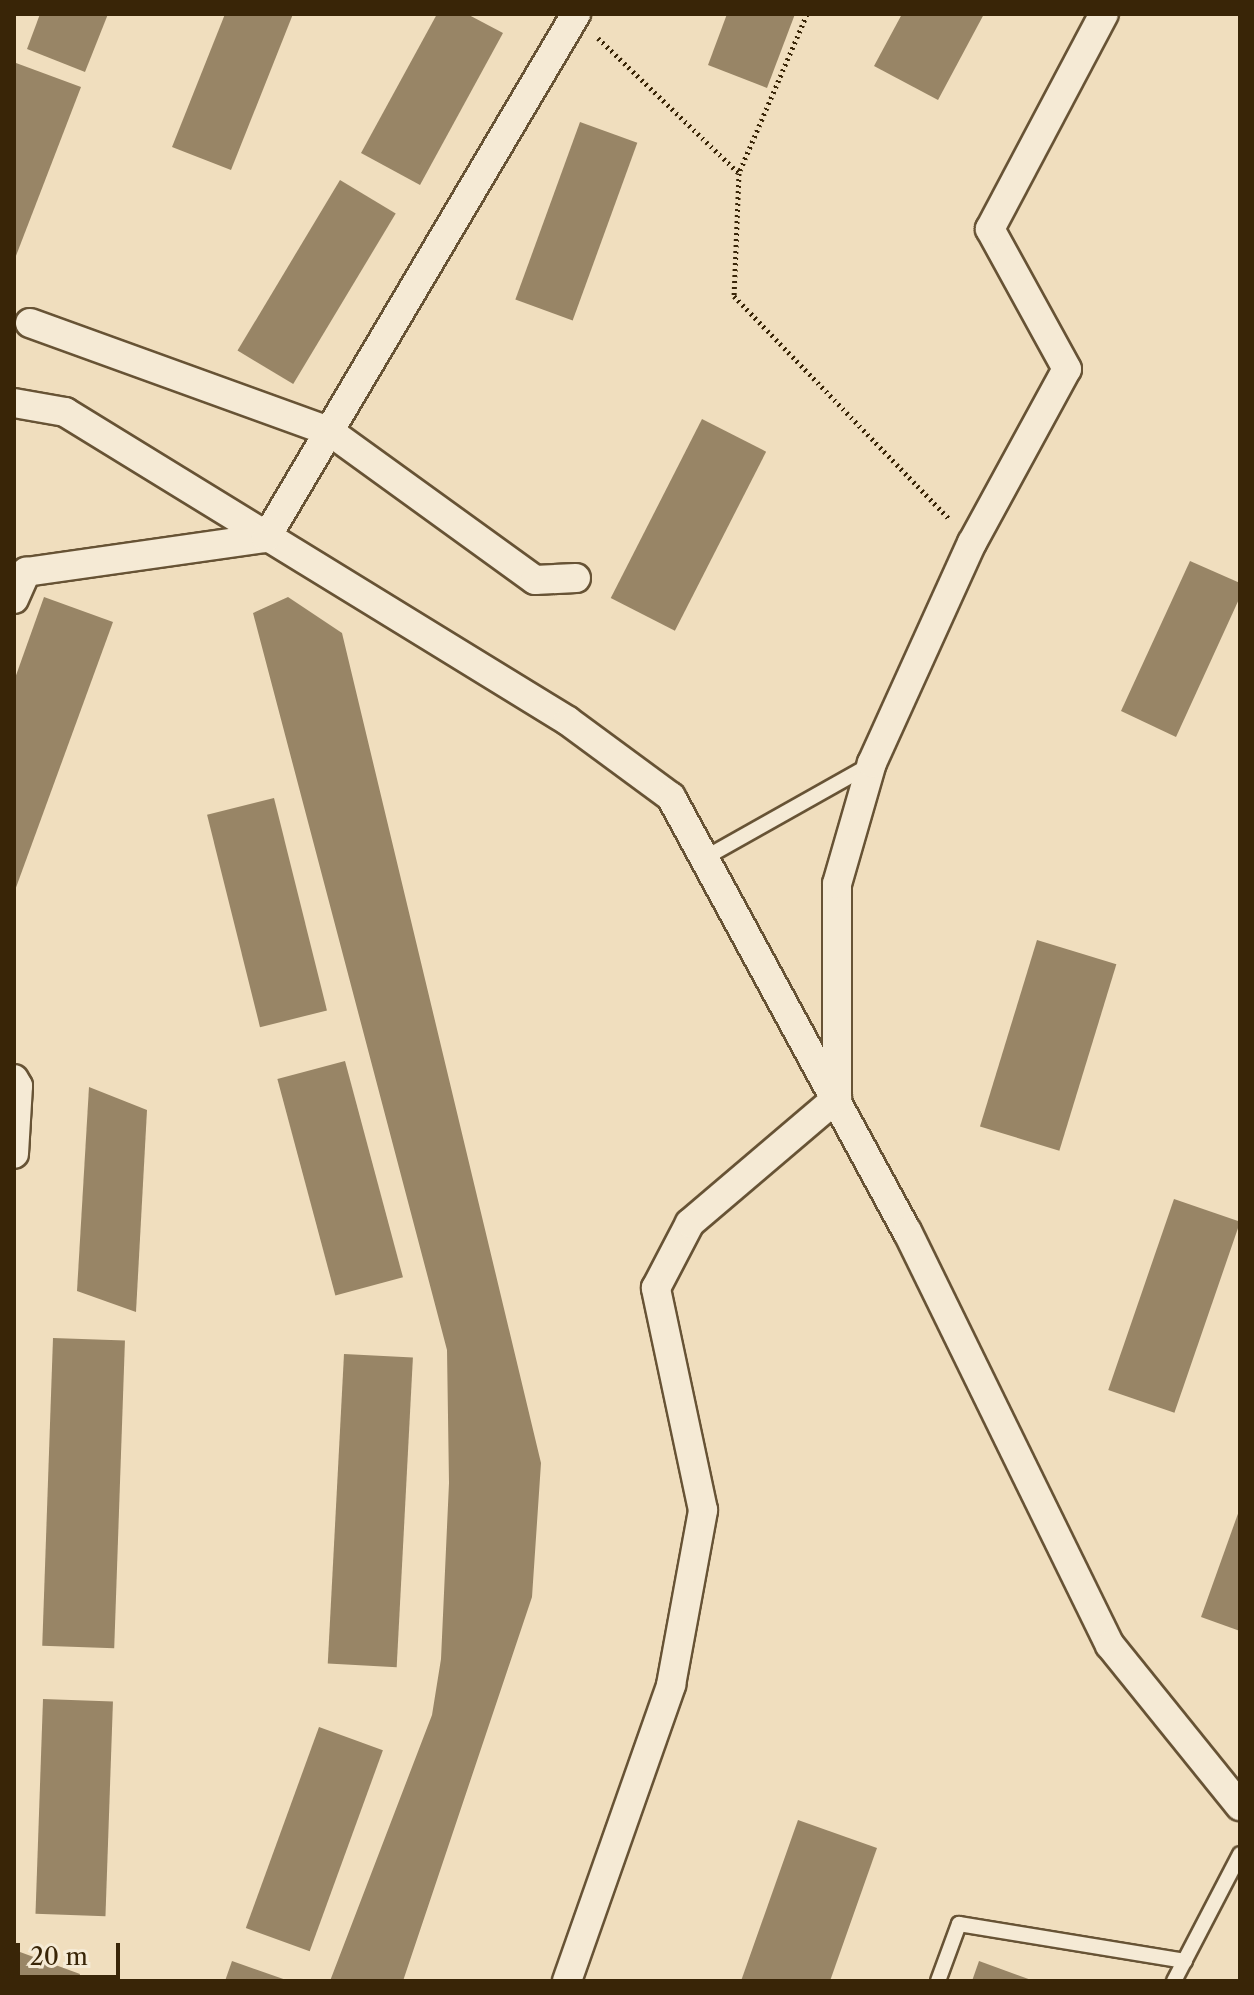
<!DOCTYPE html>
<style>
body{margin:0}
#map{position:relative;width:1254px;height:1995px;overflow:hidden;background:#f0debe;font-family:"Libre Caslon Text",serif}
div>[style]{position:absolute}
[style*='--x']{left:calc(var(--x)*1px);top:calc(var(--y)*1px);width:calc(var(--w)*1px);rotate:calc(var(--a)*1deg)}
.building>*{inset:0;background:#988566;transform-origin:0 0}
.path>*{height:5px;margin-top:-2.5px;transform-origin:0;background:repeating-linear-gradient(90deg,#392507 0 2px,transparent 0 6px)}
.roads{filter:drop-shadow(2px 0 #675335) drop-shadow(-2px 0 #675335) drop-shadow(0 2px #675335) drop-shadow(0 -2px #675335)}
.service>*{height:14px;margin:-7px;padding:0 7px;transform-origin:7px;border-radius:7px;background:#f5ead5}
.minor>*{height:28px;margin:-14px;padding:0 14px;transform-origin:14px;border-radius:14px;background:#f5ead5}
span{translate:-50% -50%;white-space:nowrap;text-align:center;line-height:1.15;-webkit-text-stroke:6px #f5ead5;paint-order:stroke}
.frame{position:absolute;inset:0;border:16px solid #392507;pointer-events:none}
.scale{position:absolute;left:16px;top:1943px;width:104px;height:36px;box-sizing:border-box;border:4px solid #392507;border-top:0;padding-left:10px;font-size:24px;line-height:28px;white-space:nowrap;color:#392507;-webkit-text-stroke:6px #f5ead5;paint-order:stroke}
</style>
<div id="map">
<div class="building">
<div style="clip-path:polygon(40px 14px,108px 14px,85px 72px,27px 49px)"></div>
<div style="clip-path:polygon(225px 14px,293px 14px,231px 170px,172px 147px)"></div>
<div style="clip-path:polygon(437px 14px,467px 14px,503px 33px,420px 185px,361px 153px)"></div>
<div style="clip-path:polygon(727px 14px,795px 14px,767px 88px,708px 65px)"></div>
<div style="clip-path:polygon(902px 14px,984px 14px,938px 100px,874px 66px)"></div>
<div style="clip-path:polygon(16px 63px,81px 87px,14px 261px,14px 69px)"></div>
<div style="left:580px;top:122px;width:61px;height:189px;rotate:20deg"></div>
<div style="left:340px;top:180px;width:65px;height:199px;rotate:31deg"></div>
<div style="left:702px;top:419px;width:72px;height:201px;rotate:27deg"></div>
<div style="clip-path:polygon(1190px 561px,1240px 583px,1240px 597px,1176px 737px,1121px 711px)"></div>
<div style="clip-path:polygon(44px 597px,113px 622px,14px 893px,14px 681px)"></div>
<div style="clip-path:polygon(288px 597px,342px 633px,541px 1463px,532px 1597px,403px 1981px,330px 1981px,432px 1715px,441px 1659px,449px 1483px,447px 1350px,253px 613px)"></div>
<div style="left:274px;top:798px;width:219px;height:69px;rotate:76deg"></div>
<div style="left:1037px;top:940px;width:83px;height:195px;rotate:17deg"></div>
<div style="left:345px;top:1061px;width:224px;height:70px;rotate:75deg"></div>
<div style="clip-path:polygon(89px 1087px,147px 1110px,136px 1312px,77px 1291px)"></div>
<div style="left:1174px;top:1199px;width:70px;height:202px;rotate:19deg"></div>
<div style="left:53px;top:1338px;width:72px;height:308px;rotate:2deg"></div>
<div style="left:344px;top:1354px;width:69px;height:310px;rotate:3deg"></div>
<div style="clip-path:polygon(1240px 1508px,1240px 1631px,1201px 1617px)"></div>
<div style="left:43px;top:1699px;width:70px;height:215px;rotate:2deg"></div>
<div style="left:319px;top:1727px;width:68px;height:214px;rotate:20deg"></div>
<div style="clip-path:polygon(798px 1820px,877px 1848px,830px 1981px,741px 1981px)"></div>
<div style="clip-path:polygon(20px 1952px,80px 1974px,78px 1981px,14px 1981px)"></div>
<div style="clip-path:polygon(232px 1961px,289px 1981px,225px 1981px)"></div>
<div style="clip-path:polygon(979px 1961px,1034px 1981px,972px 1981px)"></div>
</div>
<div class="path">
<div style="--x:807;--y:14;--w:173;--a:113.2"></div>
<div style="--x:739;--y:173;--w:123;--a:92.3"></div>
<div style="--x:734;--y:296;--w:310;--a:46"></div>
<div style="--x:598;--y:38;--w:195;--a:43.8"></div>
</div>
<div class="roads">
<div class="service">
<div style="--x:703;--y:859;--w:189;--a:-29.4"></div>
<div style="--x:938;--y:1981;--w:61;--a:-69.8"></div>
<div style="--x:959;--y:1924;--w:229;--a:9.3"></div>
<div style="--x:1174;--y:1981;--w:143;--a:-62.5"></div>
</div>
<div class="minor">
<div style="--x:30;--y:323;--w:318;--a:19.9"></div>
<div style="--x:329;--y:431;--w:254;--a:35.9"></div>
<div style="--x:535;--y:580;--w:41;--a:-2.8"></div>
<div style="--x:14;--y:403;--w:52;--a:10"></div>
<div style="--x:65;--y:412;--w:590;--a:31.56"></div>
<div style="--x:568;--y:721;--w:128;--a:36.4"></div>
<div style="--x:671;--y:797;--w:494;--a:61.5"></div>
<div style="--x:907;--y:1231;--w:461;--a:63.9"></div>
<div style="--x:1110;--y:1645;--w:207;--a:51.1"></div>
<div style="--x:14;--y:599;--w:30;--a:-66"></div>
<div style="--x:26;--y:572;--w:242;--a:-8.1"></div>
<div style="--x:266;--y:538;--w:609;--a:-59.39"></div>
<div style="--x:14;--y:1079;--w:8;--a:60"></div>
<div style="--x:18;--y:1086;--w:68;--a:93.4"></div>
<div style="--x:567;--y:1981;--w:314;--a:-70.6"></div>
<div style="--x:671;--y:1685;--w:178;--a:-79.6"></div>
<div style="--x:703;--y:1510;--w:227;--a:-102"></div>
<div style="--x:656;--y:1288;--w:73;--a:-62.4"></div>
<div style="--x:690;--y:1223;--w:193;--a:-40.4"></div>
<div style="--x:837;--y:1098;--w:214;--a:-90"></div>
<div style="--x:837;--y:884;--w:126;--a:-73.9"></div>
<div style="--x:872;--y:763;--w:242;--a:-65.6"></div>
<div style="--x:972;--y:543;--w:198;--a:-61.4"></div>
<div style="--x:1067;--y:369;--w:160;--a:-118.8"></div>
<div style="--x:990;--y:229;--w:243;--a:-62.1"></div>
</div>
</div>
<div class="frame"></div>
<div class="scale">20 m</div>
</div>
